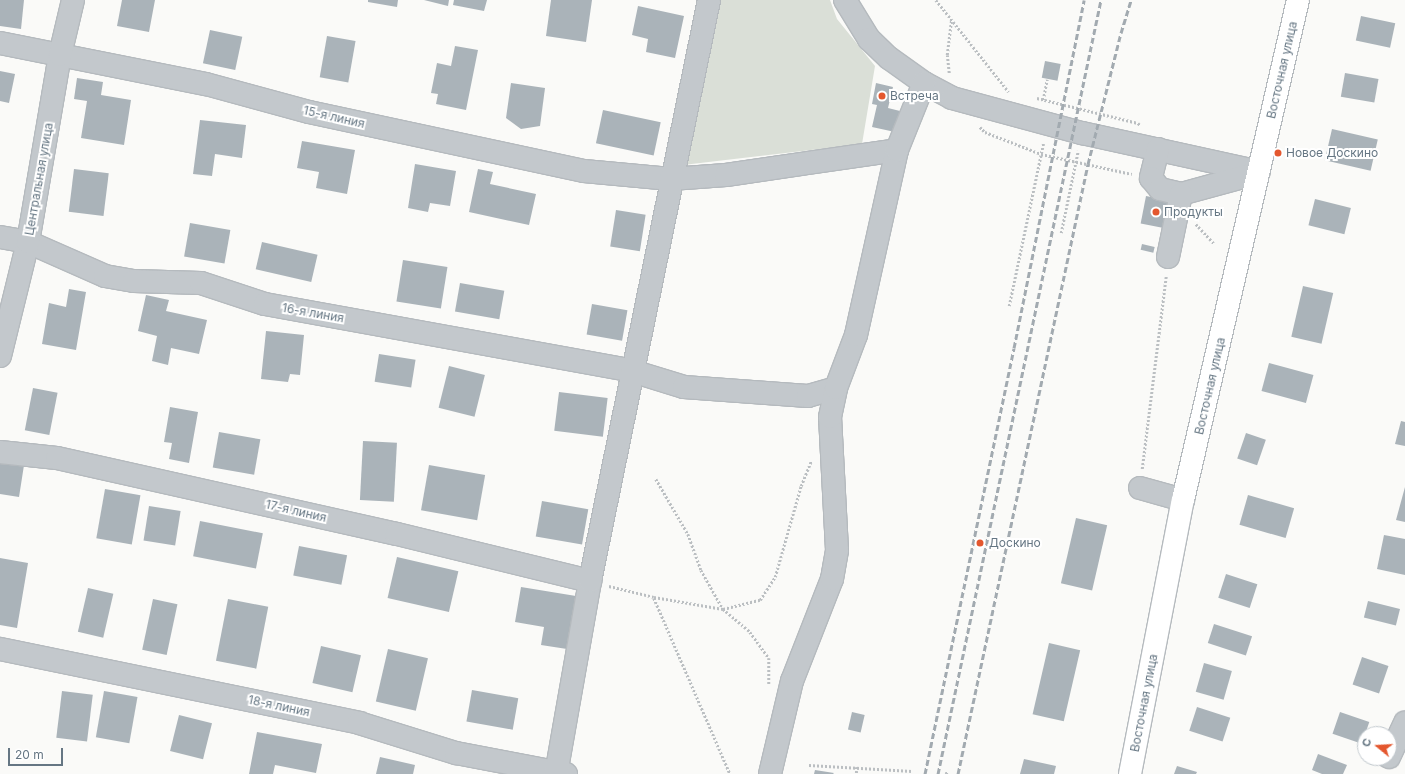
<!DOCTYPE html>
<meta charset="utf-8">
<style>
body{margin:0}
#map{position:relative;width:1405px;height:774px;overflow:hidden;background:#fafaf8;font-family:Inter,sans-serif}
div>[style]{position:absolute}
[style*='--x']{left:calc(var(--x)*1px);top:calc(var(--y)*1px);width:calc(var(--w)*1px);rotate:calc(var(--a)*1deg)}
.green>*{inset:0;background:#dadfd7}
.building>*{inset:0;background:#aab3b9;transform-origin:0 0}
.path>*{height:2.5px;margin-top:-1.25px;transform-origin:0;background:repeating-linear-gradient(90deg,#bbbfc2 0 2px,transparent 0 4px)}
.roads{filter:drop-shadow(1px 0 #b5babe) drop-shadow(-1px 0 #b5babe) drop-shadow(0 1px #b5babe) drop-shadow(0 -1px #b5babe)}
.minor>*{height:22px;margin:-11px;padding:0 11px;transform-origin:11px;border-radius:11px;background:#c3c8cc}
.major>*{height:22px;margin:-11px;padding:0 11px;transform-origin:11px;border-radius:11px;background:#fff}
.rail>*{height:3px;margin-top:-1.5px;transform-origin:0;background:repeating-linear-gradient(90deg,#a2aab0 0 6px,transparent 0 9px)}
.dots>*{width:11px;height:11px;translate:-50% -50%;box-sizing:border-box;border:2px solid #fff;border-radius:50%}
span{translate:-50% -50%;white-space:nowrap;text-align:center;line-height:1.15;-webkit-text-stroke:4px #fff;paint-order:stroke}
.street-label{font-size:12px;color:#657683}
.poi-label{font-size:12px;color:#657683}
.left{translate:0 -50%;text-align:left}
.north{position:absolute;left:1357px;top:726px;width:40px;height:40px;box-sizing:border-box;background:#fff;border:1px solid #c1c8cd;border-radius:50%;rotate:288deg;font-size:11px;font-weight:700;line-height:16px;text-align:center;color:#657683}
.north::after{content:'';display:block;margin:auto;width:14px;height:18px;background:#e4572e;clip-path:polygon(50% 0,100% 100%,50% 72%,0 100%)}
.scale{position:absolute;left:8px;top:748px;width:55px;height:18px;box-sizing:border-box;border:2px solid #657683;border-top:0;padding-left:5px;font-size:12px;line-height:14px;white-space:nowrap;color:#657683;-webkit-text-stroke:3px #fff;paint-order:stroke}
</style>
<div id="map">
<div class="green">
<div style="clip-path:polygon(719px 0,830px 0,837px 19px,875px 66px,862px 144px,683px 165px)"></div>
</div>
<div class="building">
<div style="clip-path:polygon(0 0,24px 0,21px 29px,0 26px)"></div>
<div style="clip-path:polygon(122px 0,155px 0,149px 32px,117px 26px)"></div>
<div style="clip-path:polygon(368px 0,398px 0,397px 7px,368px 2px)"></div>
<div style="clip-path:polygon(424px 0,449px 0,448px 6px)"></div>
<div style="clip-path:polygon(454px 0,487px 0,484px 11px,453px 5px)"></div>
<div style="clip-path:polygon(551px 0,592px 0,586px 42px,546px 36px)"></div>
<div style="clip-path:polygon(638px 6px,684px 16px,675px 58px,646px 52px,648px 39px,632px 35px)"></div>
<div style="left:1361px;top:16px;width:35px;height:25px;rotate:12deg"></div>
<div style="left:210px;top:30px;width:33px;height:34px;rotate:12deg"></div>
<div style="left:327px;top:36px;width:29px;height:42px;rotate:10deg"></div>
<div style="clip-path:polygon(455px 46px,478px 50px,466px 110px,436px 104px,438px 94px,431px 93px,437px 63px,451px 66px)"></div>
<div style="left:1045px;top:61px;width:16px;height:17px;rotate:11deg"></div>
<div style="clip-path:polygon(0 71px,15px 74px,9px 103px,0 101px)"></div>
<div style="left:1345px;top:73px;width:34px;height:24px;rotate:10deg"></div>
<div style="clip-path:polygon(77px 78px,103px 82px,101px 95px,131px 100px,124px 145px,81px 138px,87px 101px,74px 99px)"></div>
<div style="clip-path:polygon(511px 83px,545px 88px,540px 126px,521px 129px,506px 118px)"></div>
<div style="clip-path:polygon(876px 83px,893px 87px,888px 108px,900px 111px,895px 132px,872px 127px,877px 105px,872px 104px)"></div>
<div style="left:603px;top:110px;width:59px;height:34px;rotate:12deg"></div>
<div style="clip-path:polygon(200px 120px,246px 125px,242px 158px,215px 154px,212px 176px,193px 174px)"></div>
<div style="left:1332px;top:129px;width:47px;height:32px;rotate:13deg"></div>
<div style="clip-path:polygon(302px 141px,355px 150px,347px 194px,316px 188px,319px 172px,297px 168px)"></div>
<div style="clip-path:polygon(415px 164px,456px 171px,450px 206px,430px 203px,428px 212px,408px 208px)"></div>
<div style="left:74px;top:169px;width:35px;height:43px;rotate:7deg"></div>
<div style="clip-path:polygon(478px 169px,493px 172px,490px 184px,536px 194px,529px 225px,469px 212px)"></div>
<div style="left:1146px;top:196px;width:26px;height:28px;rotate:11deg"></div>
<div style="left:1315px;top:199px;width:37px;height:27px;rotate:14deg"></div>
<div style="left:616px;top:210px;width:30px;height:37px;rotate:9deg"></div>
<div style="left:190px;top:223px;width:41px;height:34px;rotate:10deg"></div>
<div style="left:262px;top:242px;width:57px;height:28px;rotate:13deg"></div>
<div style="left:1142px;top:244px;width:13px;height:6px;rotate:13deg"></div>
<div style="left:403px;top:260px;width:45px;height:42px;rotate:9deg"></div>
<div style="left:460px;top:283px;width:45px;height:29px;rotate:10deg"></div>
<div style="left:1303px;top:286px;width:31px;height:52px;rotate:13deg"></div>
<div style="clip-path:polygon(69px 289px,86px 292px,76px 350px,42px 344px,49px 303px,66px 307px)"></div>
<div style="clip-path:polygon(146px 295px,169px 300px,166px 311px,207px 320px,199px 354px,171px 348px,168px 365px,152px 361px,157px 336px,138px 331px)"></div>
<div style="left:592px;top:304px;width:36px;height:31px;rotate:10deg"></div>
<div style="clip-path:polygon(266px 331px,304px 335px,300px 375px,290px 374px,288px 382px,261px 379px)"></div>
<div style="left:379px;top:354px;width:37px;height:28px;rotate:9deg"></div>
<div style="left:1269px;top:363px;width:46px;height:29px;rotate:15deg"></div>
<div style="left:449px;top:366px;width:37px;height:43px;rotate:14deg"></div>
<div style="left:33px;top:388px;width:25px;height:43px;rotate:11deg"></div>
<div style="left:559px;top:392px;width:49px;height:39px;rotate:7deg"></div>
<div style="clip-path:polygon(170px 407px,198px 412px,189px 463px,169px 459px,172px 443px,164px 442px)"></div>
<div style="clip-path:polygon(1401px 421px,1405px 422px,1405px 446px,1395px 444px)"></div>
<div style="left:219px;top:432px;width:42px;height:36px;rotate:10deg"></div>
<div style="left:1246px;top:433px;width:21px;height:27px;rotate:19deg"></div>
<div style="left:363px;top:441px;width:34px;height:59px;rotate:3deg"></div>
<div style="clip-path:polygon(0 461px,24px 465px,19px 497px,0 494px)"></div>
<div style="left:429px;top:465px;width:57px;height:46px;rotate:10deg"></div>
<div style="clip-path:polygon(1405px 487px,1405px 522px,1396px 520px)"></div>
<div style="left:105px;top:489px;width:36px;height:50px;rotate:10deg"></div>
<div style="left:1248px;top:495px;width:48px;height:31px;rotate:16deg"></div>
<div style="left:542px;top:501px;width:47px;height:36px;rotate:10deg"></div>
<div style="left:149px;top:506px;width:32px;height:35px;rotate:9deg"></div>
<div style="left:1076px;top:518px;width:32px;height:67px;rotate:13deg"></div>
<div style="left:200px;top:521px;width:64px;height:36px;rotate:11deg"></div>
<div style="clip-path:polygon(1384px 535px,1405px 539px,1405px 575px,1377px 569px)"></div>
<div style="left:299px;top:546px;width:49px;height:30px;rotate:11deg"></div>
<div style="left:397px;top:557px;width:63px;height:42px;rotate:13deg"></div>
<div style="clip-path:polygon(0 558px,28px 563px,17px 628px,0 625px)"></div>
<div style="left:1226px;top:574px;width:33px;height:25px;rotate:18deg"></div>
<div style="clip-path:polygon(521px 587px,576px 596px,567px 649px,541px 645px,544px 627px,515px 622px)"></div>
<div style="left:88px;top:588px;width:26px;height:45px;rotate:13deg"></div>
<div style="left:153px;top:599px;width:25px;height:52px;rotate:12deg"></div>
<div style="left:228px;top:599px;width:41px;height:63px;rotate:11deg"></div>
<div style="left:1368px;top:601px;width:33px;height:17px;rotate:14deg"></div>
<div style="left:1214px;top:624px;width:40px;height:20px;rotate:18deg"></div>
<div style="left:1049px;top:643px;width:32px;height:73px;rotate:13deg"></div>
<div style="left:321px;top:646px;width:41px;height:38px;rotate:13deg"></div>
<div style="left:388px;top:649px;width:41px;height:54px;rotate:13deg"></div>
<div style="left:1362px;top:657px;width:28px;height:29px;rotate:19deg"></div>
<div style="left:1204px;top:663px;width:29px;height:30px;rotate:16deg"></div>
<div style="left:472px;top:690px;width:47px;height:32px;rotate:10deg"></div>
<div style="left:62px;top:691px;width:31px;height:47px;rotate:7deg"></div>
<div style="left:104px;top:691px;width:34px;height:47px;rotate:10deg"></div>
<div style="left:1197px;top:707px;width:35px;height:25px;rotate:18deg"></div>
<div style="left:852px;top:712px;width:13px;height:18px;rotate:13deg"></div>
<div style="left:1340px;top:712px;width:31px;height:23px;rotate:19deg"></div>
<div style="left:179px;top:715px;width:34px;height:37px;rotate:14deg"></div>
<div style="clip-path:polygon(257px 732px,322px 744px,316px 773px,275px 765px,273px 774px,249px 774px)"></div>
<div style="clip-path:polygon(1318px 754px,1347px 765px,1343px 774px,1322px 774px,1312px 770px)"></div>
<div style="clip-path:polygon(380px 757px,415px 765px,413px 774px,376px 774px)"></div>
<div style="clip-path:polygon(1024px 759px,1056px 766px,1054px 774px,1020px 774px)"></div>
<div style="clip-path:polygon(1177px 766px,1197px 772px,1196px 774px,1174px 774px)"></div>
<div style="clip-path:polygon(815px 770px,834px 773px,833px 774px,814px 774px)"></div>
</div>
<div class="path">
<div style="--x:936;--y:0;--w:117;--a:51.6"></div>
<div style="--x:949;--y:73;--w:18;--a:-96"></div>
<div style="--x:947;--y:55;--w:35;--a:-83"></div>
<div style="--x:1037;--y:98;--w:104;--a:13.9"></div>
<div style="--x:1138;--y:123;--w:3;--a:45"></div>
<div style="--x:1043;--y:100;--w:21;--a:-79"></div>
<div style="--x:980;--y:127;--w:7;--a:45"></div>
<div style="--x:985;--y:132;--w:60;--a:21.4"></div>
<div style="--x:1041;--y:154;--w:93;--a:12.4"></div>
<div style="--x:1196;--y:224;--w:26;--a:47"></div>
<div style="--x:1061;--y:233;--w:84;--a:-78.3"></div>
<div style="--x:1009;--y:306;--w:166;--a:-78.1"></div>
<div style="--x:1142;--y:469;--w:195;--a:-82.9"></div>
<div style="--x:656;--y:479;--w:64;--a:59.8"></div>
<div style="--x:688;--y:534;--w:38;--a:70"></div>
<div style="--x:701;--y:570;--w:45;--a:60.6"></div>
<div style="--x:723;--y:609;--w:38;--a:-14"></div>
<div style="--x:760;--y:600;--w:27;--a:-57"></div>
<div style="--x:775;--y:577;--w:95;--a:-74.1"></div>
<div style="--x:801;--y:486;--w:27;--a:-68"></div>
<div style="--x:609;--y:586;--w:46;--a:13.7"></div>
<div style="--x:654;--y:597;--w:70;--a:9.9"></div>
<div style="--x:723;--y:609;--w:35;--a:40"></div>
<div style="--x:750;--y:632;--w:32;--a:54"></div>
<div style="--x:769;--y:658;--w:27;--a:90"></div>
<div style="--x:654;--y:598;--w:192;--a:66.6"></div>
<div style="--x:809;--y:765;--w:103;--a:3.3"></div>
<div style="--x:856;--y:767;--w:7;--a:82"></div>
<div style="--x:946;--y:774;--w:3;--a:-72"></div>
</div>
<div class="roads">
<div class="minor">
<div style="--x:845;--y:0;--w:46;--a:58.4"></div>
<div style="--x:869;--y:39;--w:28;--a:44"></div>
<div style="--x:889;--y:58;--w:43;--a:35.5"></div>
<div style="--x:924;--y:83;--w:32;--a:28"></div>
<div style="--x:952;--y:98;--w:135;--a:15.1"></div>
<div style="--x:1082;--y:133;--w:181;--a:12.4"></div>
<div style="--x:0;--y:43;--w:210;--a:11.3"></div>
<div style="--x:206;--y:84;--w:107;--a:15.2"></div>
<div style="--x:309;--y:112;--w:281;--a:12.1"></div>
<div style="--x:584;--y:171;--w:87;--a:5.3"></div>
<div style="--x:671;--y:179;--w:55;--a:-4.2"></div>
<div style="--x:726;--y:175;--w:173;--a:-8.3"></div>
<div style="--x:1158;--y:149;--w:30;--a:104"></div>
<div style="--x:1151;--y:178;--w:14;--a:51"></div>
<div style="--x:1160;--y:189;--w:22;--a:13"></div>
<div style="--x:1181;--y:194;--w:80;--a:-15.3"></div>
<div style="--x:0;--y:237;--w:28;--a:10"></div>
<div style="--x:28;--y:242;--w:84;--a:23.8"></div>
<div style="--x:105;--y:276;--w:29;--a:10"></div>
<div style="--x:134;--y:281;--w:67;--a:1.7"></div>
<div style="--x:201;--y:283;--w:67;--a:18.2"></div>
<div style="--x:265;--y:304;--w:373;--a:10.3"></div>
<div style="--x:632;--y:371;--w:54;--a:17.1"></div>
<div style="--x:684;--y:387;--w:124;--a:4.2"></div>
<div style="--x:808;--y:396;--w:29;--a:-16"></div>
<div style="--x:1168;--y:257;--w:64;--a:-78.3"></div>
<div style="--x:0;--y:356;--w:117;--a:-76.2"></div>
<div style="--x:28;--y:242;--w:190;--a:-80.3"></div>
<div style="--x:60;--y:55;--w:57;--a:-76.7"></div>
<div style="--x:0;--y:452;--w:57;--a:6"></div>
<div style="--x:57;--y:458;--w:348;--a:12.6"></div>
<div style="--x:397;--y:534;--w:199;--a:13.7"></div>
<div style="--x:1140;--y:488;--w:45;--a:15.6"></div>
<div style="--x:0;--y:649;--w:367;--a:11.6"></div>
<div style="--x:359;--y:723;--w:102;--a:17.2"></div>
<div style="--x:456;--y:753;--w:112;--a:10.8"></div>
<div style="--x:1389;--y:757;--w:38;--a:-65"></div>
<div style="--x:556;--y:774;--w:196;--a:-80"></div>
<div style="--x:590;--y:581;--w:593;--a:-78.42"></div>
<div style="--x:770;--y:774;--w:96;--a:-76.7"></div>
<div style="--x:792;--y:681;--w:110;--a:-68.6"></div>
<div style="--x:832;--y:579;--w:29;--a:-80"></div>
<div style="--x:837;--y:550;--w:133;--a:-93"></div>
<div style="--x:830;--y:417;--w:30;--a:-78"></div>
<div style="--x:836;--y:388;--w:57;--a:-69.3"></div>
<div style="--x:856;--y:335;--w:189;--a:-77.5"></div>
<div style="--x:897;--y:150;--w:72;--a:-68.1"></div>
</div>
<div class="major">
<div style="--x:1130;--y:774;--w:279;--a:-79.1"></div>
<div style="--x:1183;--y:500;--w:513;--a:-77.05"></div>
</div>
</div>
<div class="rail">
<div style="--x:925;--y:774;--w:435;--a:-78.2"></div>
<div style="--x:1014;--y:348;--w:355;--a:-78.6"></div>
<div style="--x:938;--y:774;--w:791;--a:-78.11"></div>
<div style="--x:958;--y:774;--w:624;--a:-77.97"></div>
<div style="--x:1088;--y:164;--w:135;--a:-75.9"></div>
<div style="--x:1121;--y:33;--w:34;--a:-73"></div>
</div>
<div class="dots">
<div style="left:882px;top:96px;background:#e4572e"></div>
<div style="left:1278px;top:153px;background:#e4572e"></div>
<div style="left:1156px;top:212px;background:#e4572e"></div>
<div style="left:980px;top:543px;background:#e4572e"></div>
</div>
<div class="street-label">
<span style="left:1282px;top:70px;rotate:-77deg">Восточная улица</span>
<span style="left:334px;top:117px;rotate:13deg">15-я линия</span>
<span style="left:39px;top:179px;rotate:-80deg">Центральная улица</span>
<span style="left:313px;top:313px;rotate:10deg">16-я линия</span>
<span style="left:1210px;top:386px;rotate:-77deg">Восточная улица</span>
<span style="left:296px;top:511px;rotate:13deg">17-я линия</span>
<span style="left:1144px;top:703px;rotate:-79deg">Восточная улица</span>
<span style="left:279px;top:706px;rotate:12deg">18-я линия</span>
</div>
<div class="poi-label">
<span class="left" style="left:890px;top:96px">Встреча</span>
<span class="left" style="left:1286px;top:153px">Новое Доскино</span>
<span class="left" style="left:1164px;top:212px">Продукты</span>
<span class="left" style="left:989px;top:543px">Доскино</span>
</div>
<div class="north">С</div>
<div class="scale">20 m</div>
</div>
